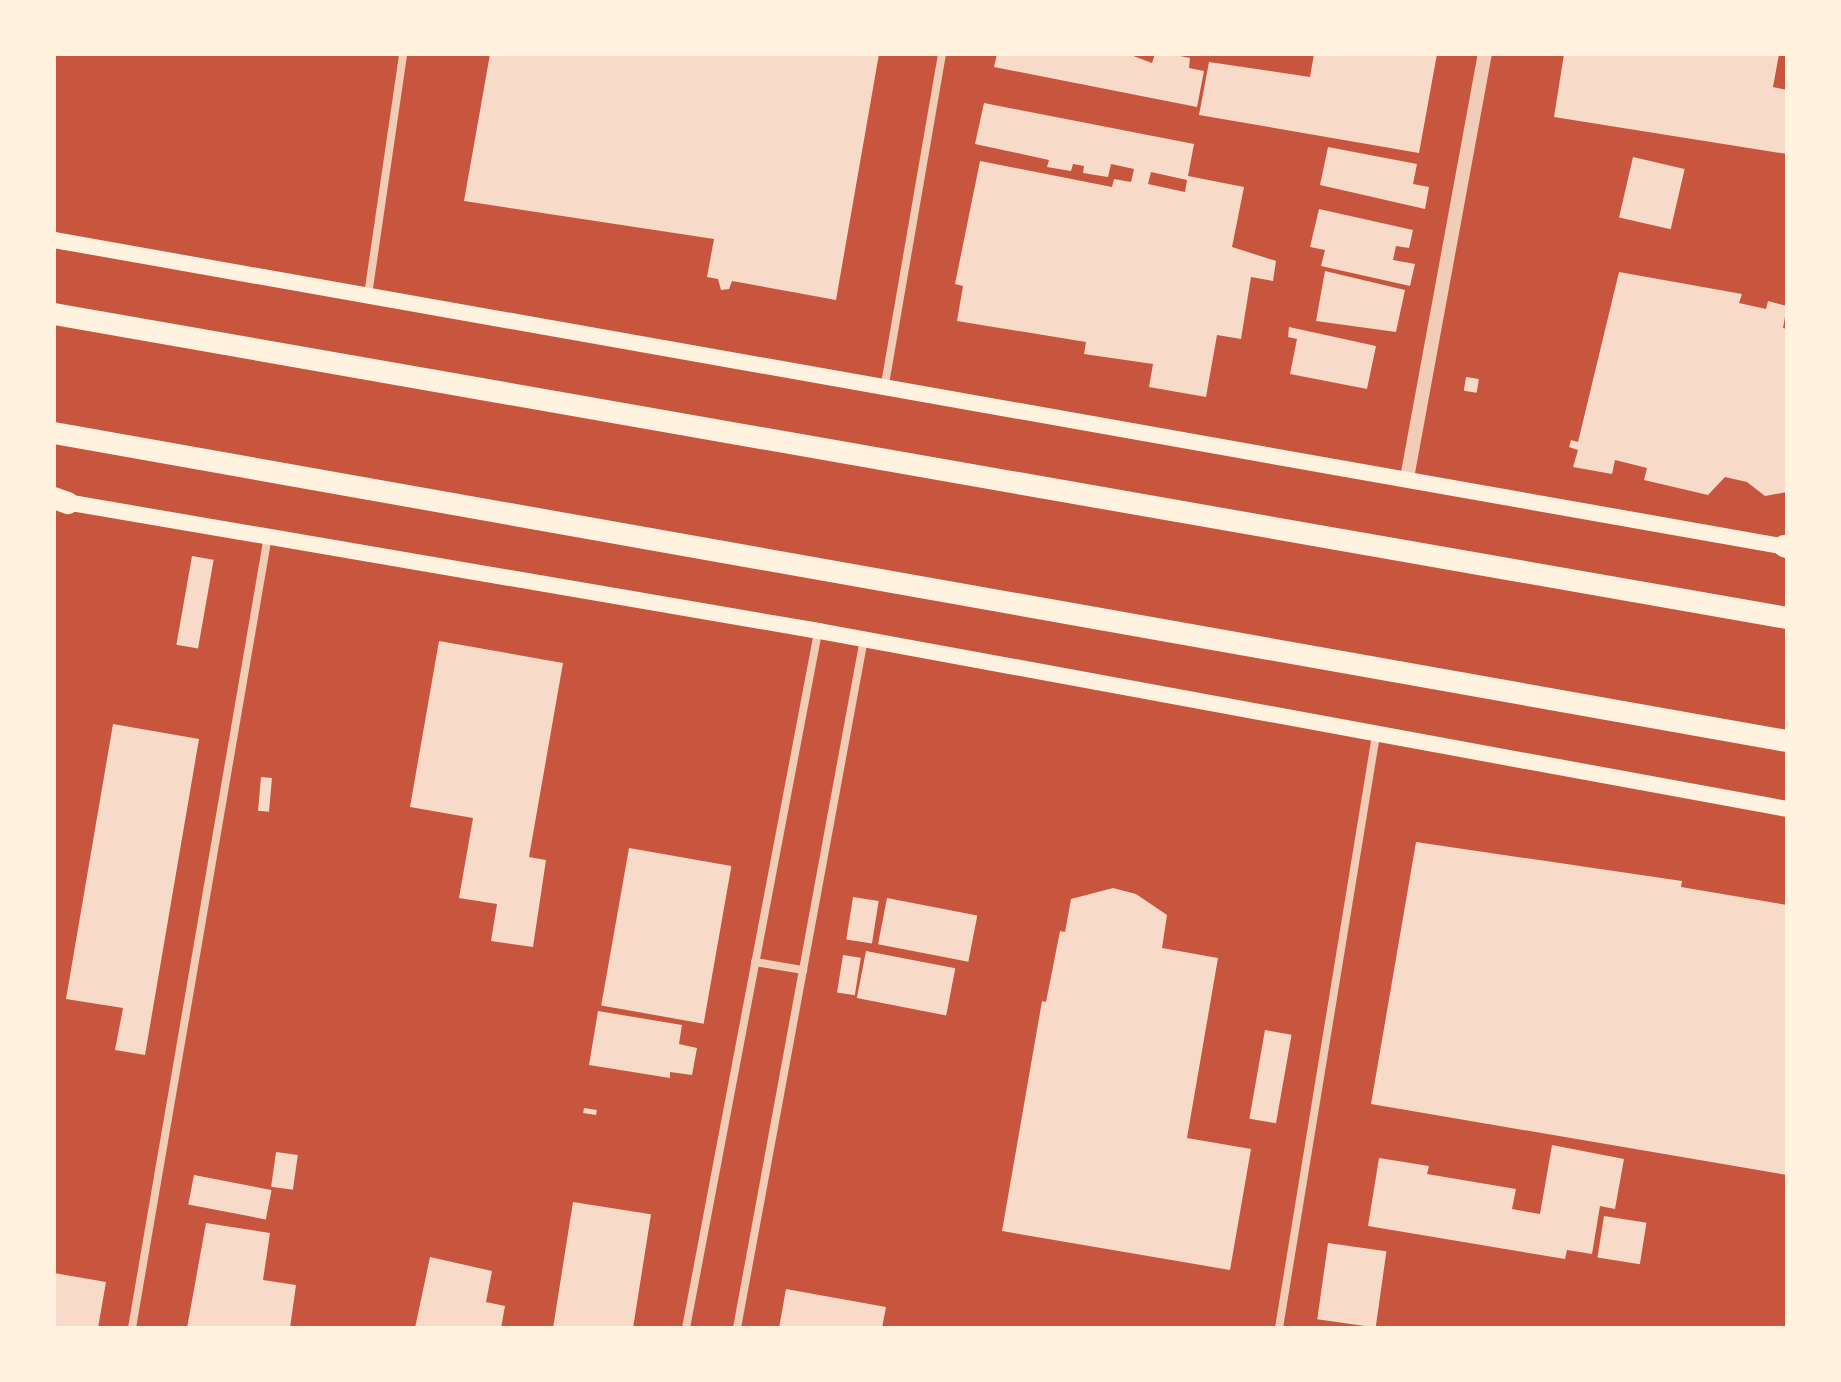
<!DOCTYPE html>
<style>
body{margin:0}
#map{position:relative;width:1841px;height:1382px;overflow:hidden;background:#c8553d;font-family:Manrope,sans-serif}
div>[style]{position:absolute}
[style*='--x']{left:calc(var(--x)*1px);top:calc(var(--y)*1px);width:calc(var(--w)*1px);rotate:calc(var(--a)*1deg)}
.building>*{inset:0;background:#f7dbc8;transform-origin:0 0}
.minor>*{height:8px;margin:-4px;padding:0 4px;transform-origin:4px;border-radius:4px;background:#f1ccb7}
.tertiary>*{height:14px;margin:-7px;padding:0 7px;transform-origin:7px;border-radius:7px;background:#f1ccb7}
.secondary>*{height:16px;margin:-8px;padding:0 8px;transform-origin:8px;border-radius:8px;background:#fff3e0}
.trunk>*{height:22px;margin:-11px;padding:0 11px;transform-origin:11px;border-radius:11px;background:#fff3e0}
span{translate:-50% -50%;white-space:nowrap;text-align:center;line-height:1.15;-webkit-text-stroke:6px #fff3e0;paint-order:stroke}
.frame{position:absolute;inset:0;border:56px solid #fff3e0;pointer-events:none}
</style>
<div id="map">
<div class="building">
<div style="clip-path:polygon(490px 54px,879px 54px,836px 300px,732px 281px,729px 289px,721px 290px,718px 279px,707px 277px,714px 239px,464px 201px)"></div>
<div style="clip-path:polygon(997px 54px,1128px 54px,1152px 63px,1155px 54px,1170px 54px,1190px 58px,1189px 68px,1204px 71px,1197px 107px,994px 67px)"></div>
<div style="clip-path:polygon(1314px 54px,1437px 54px,1419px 153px,1199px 115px,1209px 62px,1310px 77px)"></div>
<div style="clip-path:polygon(1564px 54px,1779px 54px,1773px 87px,1787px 90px,1787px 154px,1554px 117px)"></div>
<div style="clip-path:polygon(evenodd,984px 103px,1194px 144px,1188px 176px,1244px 187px,1232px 247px,1276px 261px,1273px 281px,1251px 277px,1241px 339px,1217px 335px,1206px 397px,1149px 387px,1153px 364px,1084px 354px,1086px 342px,957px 321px,963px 286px,955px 284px,980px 161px,1112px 187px,1114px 179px,1131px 182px,1134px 169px,1111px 164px,1108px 177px,1083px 173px,1084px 166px,1073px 164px,1071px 171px,1047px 167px,1049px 160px,975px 144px,984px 103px,1151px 172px,1187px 180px,1185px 192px,1148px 184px,1151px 172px)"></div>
<div style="clip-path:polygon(1328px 147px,1417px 164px,1413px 184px,1429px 187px,1425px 209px,1320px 185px)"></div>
<div style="left:1633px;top:157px;width:53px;height:62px;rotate:13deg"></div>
<div style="clip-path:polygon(1319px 209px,1413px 230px,1409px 248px,1396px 246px,1393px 260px,1415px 264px,1410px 286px,1321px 266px,1325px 250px,1310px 247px)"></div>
<div style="clip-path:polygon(1325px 271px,1405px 290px,1396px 332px,1316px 321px)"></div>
<div style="clip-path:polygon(1619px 272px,1742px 294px,1739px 303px,1766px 309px,1768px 301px,1787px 306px,1783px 328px,1787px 329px,1787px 492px,1765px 496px,1747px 482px,1725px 477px,1708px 495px,1644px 480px,1647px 468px,1615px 460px,1612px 474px,1573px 467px,1578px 450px,1569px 447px,1571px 440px,1578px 442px)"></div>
<div style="clip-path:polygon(1289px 327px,1376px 346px,1367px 389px,1290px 374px,1297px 339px,1288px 337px)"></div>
<div style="left:1466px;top:377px;width:13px;height:14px;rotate:9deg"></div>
<div style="left:192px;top:556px;width:22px;height:90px;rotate:10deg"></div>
<div style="clip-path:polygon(439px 641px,563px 663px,529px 857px,546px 860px,533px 947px,491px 941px,497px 904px,459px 898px,473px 818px,410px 807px)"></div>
<div style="clip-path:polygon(113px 724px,199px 739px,145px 1055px,115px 1050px,123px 1008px,66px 999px)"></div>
<div style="left:261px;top:777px;width:11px;height:34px;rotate:5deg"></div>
<div style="clip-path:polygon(1416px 842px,1682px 881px,1681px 887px,1787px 905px,1787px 1175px,1371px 1104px)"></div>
<div style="left:629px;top:848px;width:104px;height:160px;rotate:10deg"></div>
<div style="clip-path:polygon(1113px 888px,1136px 894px,1167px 915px,1162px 948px,1218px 958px,1187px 1138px,1251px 1149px,1230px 1270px,1002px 1231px,1042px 1001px,1046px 1002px,1060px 931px,1065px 932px,1071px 899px)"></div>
<div style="left:853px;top:897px;width:26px;height:43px;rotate:9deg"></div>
<div style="left:887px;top:898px;width:92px;height:47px;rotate:11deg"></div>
<div style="left:866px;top:951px;width:91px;height:48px;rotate:11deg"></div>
<div style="left:843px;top:955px;width:18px;height:38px;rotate:9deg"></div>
<div style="clip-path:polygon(598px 1011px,682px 1025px,679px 1044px,697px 1048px,692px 1075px,670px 1072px,670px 1078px,589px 1065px)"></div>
<div style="left:1265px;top:1030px;width:27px;height:90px;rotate:10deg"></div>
<div style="left:584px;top:1108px;width:13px;height:5px;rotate:9deg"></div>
<div style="clip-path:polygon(1552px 1145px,1624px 1159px,1615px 1209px,1600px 1206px,1592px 1254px,1567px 1250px,1565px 1259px,1368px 1226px,1379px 1158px,1429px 1166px,1427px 1174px,1516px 1189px,1512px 1209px,1540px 1214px)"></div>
<div style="left:276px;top:1152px;width:22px;height:35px;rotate:8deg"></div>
<div style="left:194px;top:1175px;width:79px;height:30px;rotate:11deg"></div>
<div style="left:573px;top:1202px;width:79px;height:128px;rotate:9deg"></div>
<div style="left:1604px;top:1216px;width:43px;height:42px;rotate:9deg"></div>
<div style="clip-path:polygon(206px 1223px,270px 1233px,263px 1280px,296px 1285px,290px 1328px,187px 1328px)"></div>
<div style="left:1328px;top:1243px;width:59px;height:77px;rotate:8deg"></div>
<div style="clip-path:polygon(430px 1257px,492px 1271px,486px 1302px,505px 1306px,501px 1328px,415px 1328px)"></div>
<div style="clip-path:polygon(54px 1273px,106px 1282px,98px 1328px,54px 1328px)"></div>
<div style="clip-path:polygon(786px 1289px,886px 1307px,882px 1328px,779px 1328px)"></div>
</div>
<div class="minor">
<div style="--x:368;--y:295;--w:244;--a:-81.7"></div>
<div style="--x:885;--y:384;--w:335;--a:-80.2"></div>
<div style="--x:755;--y:962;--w:49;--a:9.5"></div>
<div style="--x:132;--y:1328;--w:804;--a:-80.26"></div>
<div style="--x:686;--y:1328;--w:708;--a:-79.26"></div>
<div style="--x:737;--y:1328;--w:701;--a:-79.56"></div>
<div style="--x:1279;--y:1328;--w:601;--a:-80.71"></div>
</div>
<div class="tertiary">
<div style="--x:1407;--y:478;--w:431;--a:-79.6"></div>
</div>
<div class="secondary">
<div style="--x:54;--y:240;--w:1760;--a:10.05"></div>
<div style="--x:60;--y:501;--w:770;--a:9.72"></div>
<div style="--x:819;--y:631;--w:984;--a:10.42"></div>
</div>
<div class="trunk">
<div style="--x:54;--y:314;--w:1759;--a:9.95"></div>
<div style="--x:54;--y:433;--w:1760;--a:10.08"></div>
<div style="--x:54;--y:498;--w:15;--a:20"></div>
<div style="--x:1784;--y:546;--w:3;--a:18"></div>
</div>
<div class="frame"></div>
</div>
